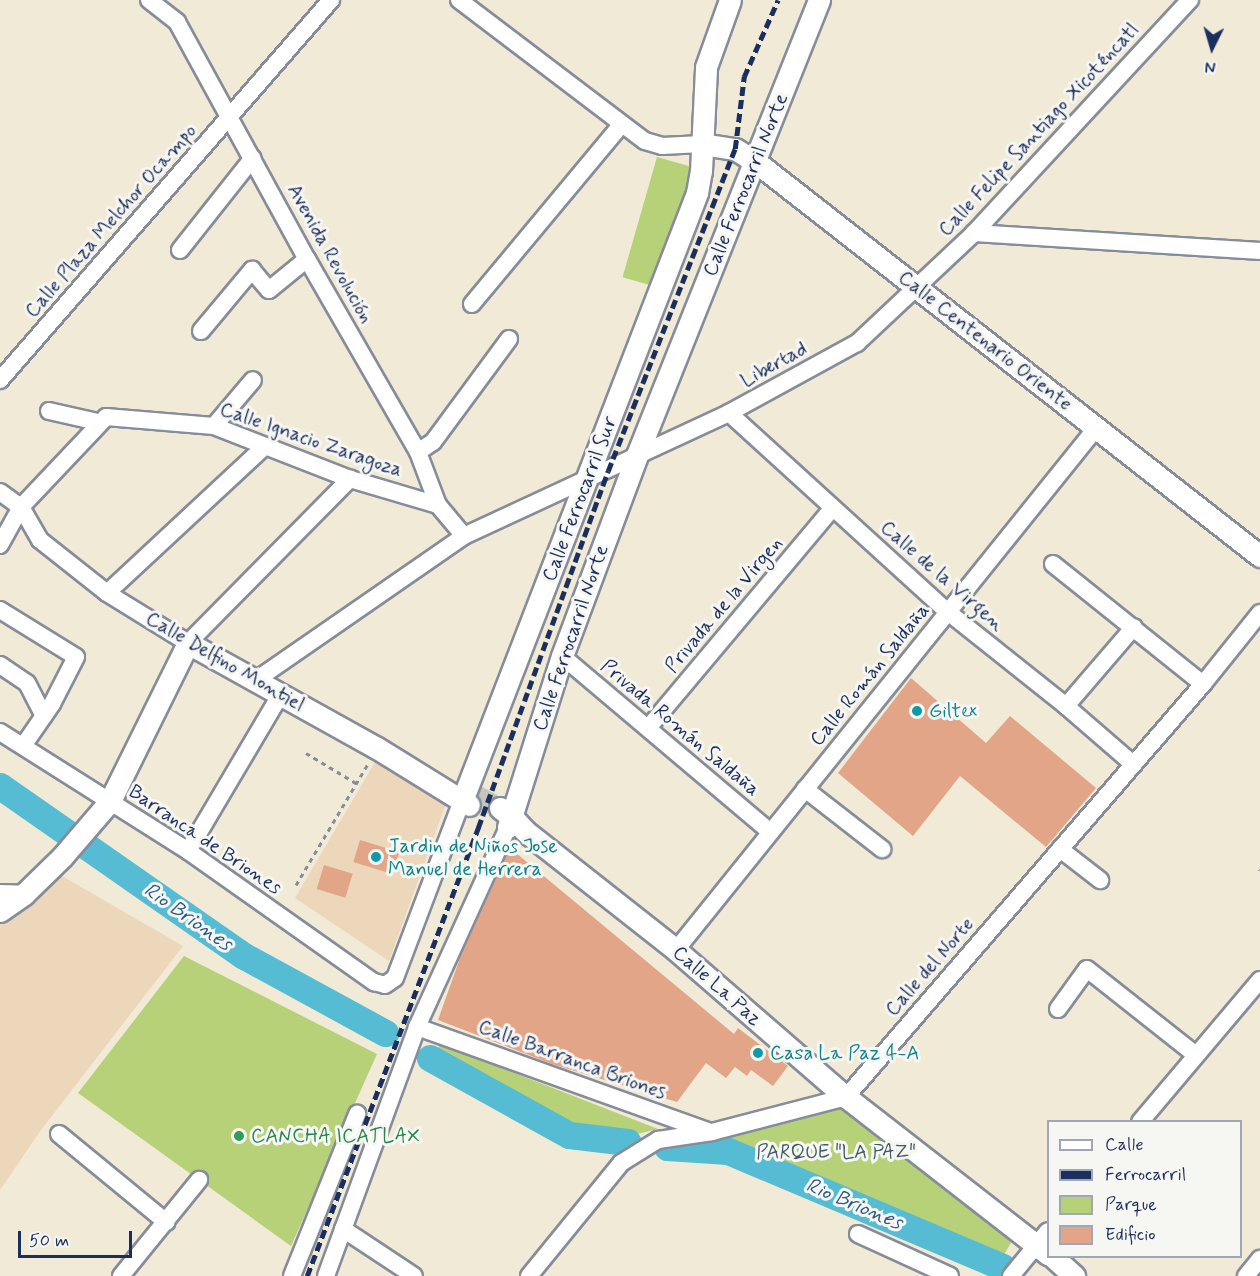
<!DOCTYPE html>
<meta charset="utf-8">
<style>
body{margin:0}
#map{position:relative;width:1260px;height:1276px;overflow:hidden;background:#f1ead7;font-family:Mynerve,sans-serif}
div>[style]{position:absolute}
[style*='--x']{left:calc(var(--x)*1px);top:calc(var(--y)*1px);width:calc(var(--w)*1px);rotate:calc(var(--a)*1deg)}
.built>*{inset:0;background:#ecd7ba}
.green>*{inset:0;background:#b6d177;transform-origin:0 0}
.river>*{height:27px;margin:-13.5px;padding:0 13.5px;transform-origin:13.5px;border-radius:13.5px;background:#55bcd3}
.building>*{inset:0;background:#e2a588;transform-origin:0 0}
.major-tunnel>*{height:21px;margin-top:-10.5px;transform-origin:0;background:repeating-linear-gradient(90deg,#c6c5bf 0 21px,transparent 0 31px)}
.path>*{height:3px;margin-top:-1.5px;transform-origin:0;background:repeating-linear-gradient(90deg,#868c9a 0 4.5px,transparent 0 9px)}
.roads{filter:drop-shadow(2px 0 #868c9a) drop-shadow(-2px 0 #868c9a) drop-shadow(0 2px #868c9a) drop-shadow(0 -2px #868c9a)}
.minor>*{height:16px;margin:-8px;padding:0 8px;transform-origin:8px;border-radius:8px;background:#fff}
.major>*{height:21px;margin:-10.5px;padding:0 10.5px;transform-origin:10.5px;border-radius:10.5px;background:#fff}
.rail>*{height:4.5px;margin-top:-2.25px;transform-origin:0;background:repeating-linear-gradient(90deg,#1b2f5e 0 9px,transparent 0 13.5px)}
.dots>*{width:16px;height:16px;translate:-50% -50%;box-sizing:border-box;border:3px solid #f6f6f2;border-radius:50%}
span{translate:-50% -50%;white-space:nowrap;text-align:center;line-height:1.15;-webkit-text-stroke:6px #f6f6f2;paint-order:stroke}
.street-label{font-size:20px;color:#1b2f5e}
.culture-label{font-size:20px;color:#0d838f}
.left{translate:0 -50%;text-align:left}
.leisure-label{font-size:20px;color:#27864d}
.park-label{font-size:20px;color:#425864}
.water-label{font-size:21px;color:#2c5981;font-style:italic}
.legend{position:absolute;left:1047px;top:1120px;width:195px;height:138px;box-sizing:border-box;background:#f6f6f2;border:2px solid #9ea6b7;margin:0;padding:8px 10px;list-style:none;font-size:18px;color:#1b2f5e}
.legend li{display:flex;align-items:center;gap:12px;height:30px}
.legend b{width:30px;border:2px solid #9ea6b7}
.north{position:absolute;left:1182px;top:18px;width:60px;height:60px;-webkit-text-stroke:4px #f6f6f2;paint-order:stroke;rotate:185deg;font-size:16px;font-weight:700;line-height:24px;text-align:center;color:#1b2f5e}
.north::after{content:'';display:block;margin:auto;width:21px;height:27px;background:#1b2f5e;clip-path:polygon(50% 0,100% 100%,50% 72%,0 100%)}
.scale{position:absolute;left:18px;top:1231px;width:114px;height:27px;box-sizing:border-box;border:3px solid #1b2f5e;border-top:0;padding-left:8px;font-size:18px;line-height:21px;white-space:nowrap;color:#1b2f5e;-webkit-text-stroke:4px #f6f6f2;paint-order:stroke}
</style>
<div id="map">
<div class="built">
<div style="clip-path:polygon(378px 757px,410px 774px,408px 783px,447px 801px,389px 961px,295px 898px)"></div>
<div style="clip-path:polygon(57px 873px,183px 946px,41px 1130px,0 1190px,0 922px,32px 899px)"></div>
</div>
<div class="green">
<div style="left:657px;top:157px;width:43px;height:125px;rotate:16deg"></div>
<div style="clip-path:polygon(184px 956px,377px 1054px,291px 1246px,78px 1093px)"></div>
<div style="clip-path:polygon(440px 1044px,658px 1129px,633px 1135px,576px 1126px,436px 1055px)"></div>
<div style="clip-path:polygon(845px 1107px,1012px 1241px,998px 1265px,713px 1142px)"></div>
</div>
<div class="river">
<div style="--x:0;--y:786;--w:297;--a:34.9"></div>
<div style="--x:244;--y:956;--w:161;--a:28.6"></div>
<div style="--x:430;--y:1058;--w:159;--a:29"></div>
<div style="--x:569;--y:1135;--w:59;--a:6.8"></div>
<div style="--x:667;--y:1147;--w:61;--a:3.8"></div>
<div style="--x:728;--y:1151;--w:298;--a:22.9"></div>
</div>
<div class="building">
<div style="clip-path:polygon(911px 678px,986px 743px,1010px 716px,1096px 788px,1046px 847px,960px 776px,913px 836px,838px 773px)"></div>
<div style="left:360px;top:840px;width:41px;height:23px;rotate:17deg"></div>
<div style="clip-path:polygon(510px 848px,734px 1034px,738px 1028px,788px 1066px,773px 1086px,751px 1070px,747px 1076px,735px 1067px,726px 1078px,706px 1063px,677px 1102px,552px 1064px,438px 1020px,460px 958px)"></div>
<div style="left:324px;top:865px;width:30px;height:25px;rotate:17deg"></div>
</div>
<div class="major-tunnel">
<div style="--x:474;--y:794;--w:30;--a:28"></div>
</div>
<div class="path">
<div style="--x:306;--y:753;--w:58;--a:31"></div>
<div style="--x:1259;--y:869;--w:1;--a:45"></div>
<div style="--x:296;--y:885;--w:143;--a:-59.3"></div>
</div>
<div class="roads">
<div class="minor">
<div style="--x:149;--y:0;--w:36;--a:38"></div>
<div style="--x:177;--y:22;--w:270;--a:61.3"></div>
<div style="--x:307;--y:259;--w:223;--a:60.1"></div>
<div style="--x:418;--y:452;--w:57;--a:69.3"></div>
<div style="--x:438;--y:505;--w:40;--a:50"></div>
<div style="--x:459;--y:0;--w:233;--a:37.2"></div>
<div style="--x:645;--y:141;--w:18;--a:16"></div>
<div style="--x:662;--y:146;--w:40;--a:-2.9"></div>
<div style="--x:974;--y:233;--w:287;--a:3.6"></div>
<div style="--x:180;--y:250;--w:117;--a:-51.6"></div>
<div style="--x:472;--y:304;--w:234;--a:-50.2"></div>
<div style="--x:201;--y:331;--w:80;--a:-50.1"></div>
<div style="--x:252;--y:270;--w:26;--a:50"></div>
<div style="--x:269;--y:290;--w:49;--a:-39.2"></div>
<div style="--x:0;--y:380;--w:504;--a:-48.94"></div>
<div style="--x:49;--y:411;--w:50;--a:12.7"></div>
<div style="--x:729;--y:413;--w:296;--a:42.3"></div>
<div style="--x:948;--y:612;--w:151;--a:38.5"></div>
<div style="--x:1066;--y:706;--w:89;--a:40.9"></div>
<div style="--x:214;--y:426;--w:60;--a:-49.7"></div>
<div style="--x:418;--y:452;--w:18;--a:-34"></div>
<div style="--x:433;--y:442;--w:128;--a:-53.6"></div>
<div style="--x:0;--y:492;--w:26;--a:36"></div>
<div style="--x:21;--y:507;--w:38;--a:60"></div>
<div style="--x:40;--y:540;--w:85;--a:38.3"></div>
<div style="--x:107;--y:593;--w:95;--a:31.7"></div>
<div style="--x:188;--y:643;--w:231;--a:-45.4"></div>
<div style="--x:0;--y:545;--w:43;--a:-61.1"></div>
<div style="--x:21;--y:507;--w:124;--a:-46.6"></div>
<div style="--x:106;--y:417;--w:108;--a:4.8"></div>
<div style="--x:214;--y:426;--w:146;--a:21.3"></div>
<div style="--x:350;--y:479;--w:92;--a:16.5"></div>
<div style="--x:1053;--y:564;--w:192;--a:38.7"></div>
<div style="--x:107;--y:593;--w:216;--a:-42.9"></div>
<div style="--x:0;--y:610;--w:89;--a:31.7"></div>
<div style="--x:76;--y:657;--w:53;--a:117.1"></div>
<div style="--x:52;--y:704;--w:51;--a:124.6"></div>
<div style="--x:562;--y:656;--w:272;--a:40.2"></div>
<div style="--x:0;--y:665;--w:32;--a:34"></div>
<div style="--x:27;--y:683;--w:37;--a:63"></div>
<div style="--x:256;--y:680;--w:253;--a:-34.7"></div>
<div style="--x:464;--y:536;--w:292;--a:-24.9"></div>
<div style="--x:729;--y:413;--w:146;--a:-28.7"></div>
<div style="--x:857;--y:343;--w:161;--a:-43.2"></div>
<div style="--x:974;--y:233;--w:318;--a:-47.2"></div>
<div style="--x:1066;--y:706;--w:104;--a:-49.3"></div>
<div style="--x:648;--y:728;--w:286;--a:-50"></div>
<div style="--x:0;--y:732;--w:222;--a:32.3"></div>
<div style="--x:188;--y:851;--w:228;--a:35.2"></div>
<div style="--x:374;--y:982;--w:11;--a:15"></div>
<div style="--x:385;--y:985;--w:12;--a:-35"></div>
<div style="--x:395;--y:978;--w:189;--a:-69.3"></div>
<div style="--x:805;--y:789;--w:98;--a:37.9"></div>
<div style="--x:1060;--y:849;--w:51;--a:37.8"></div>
<div style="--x:188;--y:851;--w:182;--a:-59.4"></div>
<div style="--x:0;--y:893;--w:24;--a:2"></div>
<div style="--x:676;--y:950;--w:671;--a:-51.17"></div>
<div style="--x:1058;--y:1009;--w:49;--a:-54.1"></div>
<div style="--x:1087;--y:969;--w:139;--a:38.3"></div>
<div style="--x:417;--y:1027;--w:309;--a:19.7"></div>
<div style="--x:1140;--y:1122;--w:186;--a:-49.8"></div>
<div style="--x:59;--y:1134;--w:139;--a:39.4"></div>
<div style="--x:343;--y:1229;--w:85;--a:33.5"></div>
<div style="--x:858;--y:1234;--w:101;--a:24.5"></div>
<div style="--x:121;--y:1276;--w:124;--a:-50.9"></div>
<div style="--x:292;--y:1276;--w:175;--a:-68.1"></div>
<div style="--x:326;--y:1276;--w:265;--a:-69.9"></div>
<div style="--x:417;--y:1027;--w:220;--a:-65.5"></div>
<div style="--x:529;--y:1276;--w:146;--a:-50.8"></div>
<div style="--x:621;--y:1163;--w:44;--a:-31.9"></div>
<div style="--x:658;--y:1140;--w:55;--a:-8.4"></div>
<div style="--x:712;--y:1132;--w:138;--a:-14.6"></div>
<div style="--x:846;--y:1097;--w:546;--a:-49.16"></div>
<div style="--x:1203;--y:684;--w:91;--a:-51.2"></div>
<div style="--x:1011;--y:1276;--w:58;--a:-50.6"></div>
<div style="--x:1246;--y:1276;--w:22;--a:-51"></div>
</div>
<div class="major">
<div style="--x:702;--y:144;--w:33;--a:9"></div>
<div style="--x:735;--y:149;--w:25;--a:32"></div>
<div style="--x:756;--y:162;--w:640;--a:38.02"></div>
<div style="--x:462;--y:801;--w:652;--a:-68.87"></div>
<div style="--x:697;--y:193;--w:22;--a:-80"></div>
<div style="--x:701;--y:171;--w:104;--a:-87.2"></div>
<div style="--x:706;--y:67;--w:71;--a:-70.3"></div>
<div style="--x:500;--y:808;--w:16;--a:38"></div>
<div style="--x:513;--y:818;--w:18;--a:47"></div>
<div style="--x:525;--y:831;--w:192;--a:38.2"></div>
<div style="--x:676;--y:950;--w:225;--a:40.9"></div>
<div style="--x:846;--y:1097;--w:256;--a:37.9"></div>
<div style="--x:508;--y:827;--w:179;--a:-72.5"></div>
<div style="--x:562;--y:656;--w:215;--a:-69.5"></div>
<div style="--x:637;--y:455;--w:490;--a:-68.2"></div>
<div style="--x:0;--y:911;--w:29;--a:-35"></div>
<div style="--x:24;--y:894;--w:53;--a:-44.2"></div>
<div style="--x:62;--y:857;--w:74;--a:-49.4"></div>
<div style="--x:110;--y:801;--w:176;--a:-63.7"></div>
<div style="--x:188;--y:643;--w:216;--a:29.1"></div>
<div style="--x:377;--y:748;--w:108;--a:31.8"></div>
<div style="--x:1052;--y:1256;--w:30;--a:42"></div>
</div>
</div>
<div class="rail">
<div style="--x:307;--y:1276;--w:480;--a:-69.1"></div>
<div style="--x:478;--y:828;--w:380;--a:-70"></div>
<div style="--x:608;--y:471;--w:346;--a:-68.5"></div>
<div style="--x:735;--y:149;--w:73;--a:-82.9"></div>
<div style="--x:744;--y:77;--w:84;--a:-66.2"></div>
</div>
<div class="dots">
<div style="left:917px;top:711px;background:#0f9aa8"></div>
<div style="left:376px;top:857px;background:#0f9aa8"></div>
<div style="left:758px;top:1053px;background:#0f9aa8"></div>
<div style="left:239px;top:1136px;background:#2e9e5b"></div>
</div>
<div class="street-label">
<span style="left:1039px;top:130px;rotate:-47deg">Calle Felipe Santiago Xicoténcatl</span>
<span style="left:746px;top:185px;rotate:-68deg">Calle Ferrocarril Norte</span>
<span style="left:111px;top:221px;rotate:-49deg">Calle Plaza Melchor Ocampo</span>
<span style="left:330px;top:254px;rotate:61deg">Avenida Revolución</span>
<span style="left:985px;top:341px;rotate:38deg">Calle Centenario Oriente</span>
<span style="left:774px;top:365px;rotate:-29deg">Libertad</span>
<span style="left:311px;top:440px;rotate:19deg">Calle Ignacio Zaragoza</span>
<span style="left:580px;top:499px;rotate:-69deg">Calle Ferrocarril Sur</span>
<span style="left:942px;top:576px;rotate:41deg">Calle de la Virgen</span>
<span style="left:724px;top:605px;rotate:-50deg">Privada de la Virgen</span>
<span style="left:571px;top:638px;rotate:-71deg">Calle Ferrocarril Norte</span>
<span style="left:225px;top:662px;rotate:30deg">Calle Delfino Montiel</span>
<span style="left:870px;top:675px;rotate:-51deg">Calle Román Saldaña</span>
<span style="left:680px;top:728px;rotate:40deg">Privada Román Saldaña</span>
<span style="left:205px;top:840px;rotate:34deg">Barranca de Briones</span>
<span style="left:930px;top:967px;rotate:-49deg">Calle del Norte</span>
<span style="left:717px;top:986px;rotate:41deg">Calle La Paz</span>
<span style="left:572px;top:1060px;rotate:20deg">Calle Barranca Briones</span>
</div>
<div class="culture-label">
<span class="left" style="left:929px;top:711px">Giltex</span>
<span class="left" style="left:388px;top:858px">Jardin de Niños Jose<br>Manuel de Herrera</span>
<span class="left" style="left:770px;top:1053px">Casa La Paz 4-A</span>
</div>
<div class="leisure-label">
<span class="left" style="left:251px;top:1136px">CANCHA ICATLAX</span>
</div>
<div class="park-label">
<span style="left:836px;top:1152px">PARQUE "LA PAZ"</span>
</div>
<div class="water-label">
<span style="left:188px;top:917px;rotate:35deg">Rio Briones</span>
<span style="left:854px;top:1204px;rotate:23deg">Rio Briones</span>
</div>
<ul class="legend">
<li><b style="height:8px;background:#fff"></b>Calle</li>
<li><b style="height:8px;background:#1b2f5e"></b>Ferrocarril</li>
<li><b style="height:16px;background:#b6d177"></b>Parque</li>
<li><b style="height:16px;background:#e2a588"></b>Edificio</li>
</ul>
<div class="north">N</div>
<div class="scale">50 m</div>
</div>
